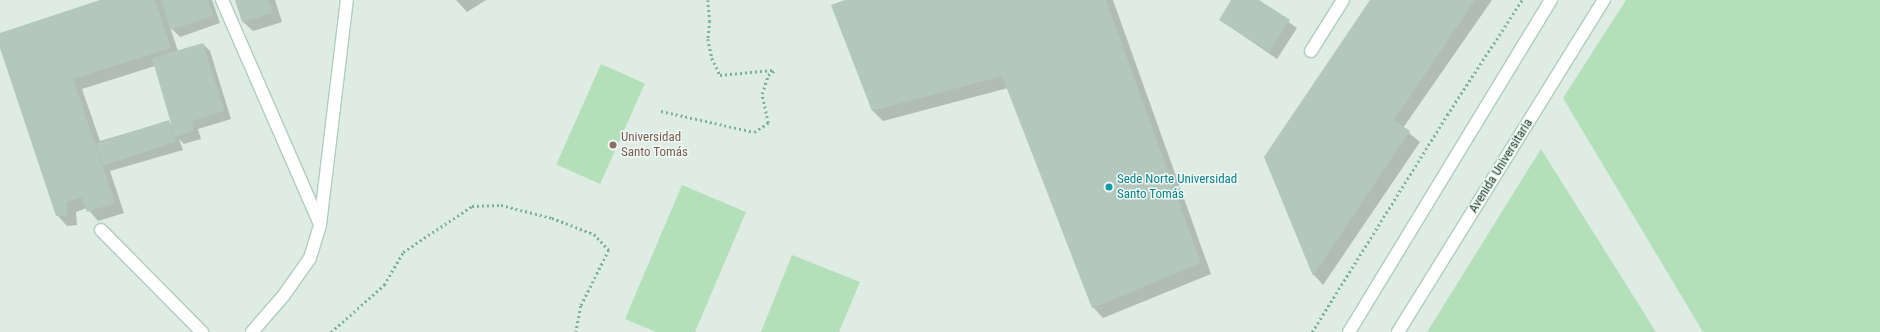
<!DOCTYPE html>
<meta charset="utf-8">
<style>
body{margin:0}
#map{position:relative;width:1880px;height:332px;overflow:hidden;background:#deece4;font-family:"Roboto Condensed",sans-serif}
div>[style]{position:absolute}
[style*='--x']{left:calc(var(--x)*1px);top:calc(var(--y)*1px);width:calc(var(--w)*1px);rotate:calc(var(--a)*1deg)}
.green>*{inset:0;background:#b4e0b9;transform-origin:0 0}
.shadow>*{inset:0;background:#0003}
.building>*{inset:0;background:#b3c7bc;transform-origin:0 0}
.path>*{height:2.5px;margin-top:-1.25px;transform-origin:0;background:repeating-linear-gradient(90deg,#7bb399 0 2px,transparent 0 5px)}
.roads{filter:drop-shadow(1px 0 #b0cdbe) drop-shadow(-1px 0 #b0cdbe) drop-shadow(0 1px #b0cdbe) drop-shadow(0 -1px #b0cdbe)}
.service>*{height:12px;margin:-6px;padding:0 6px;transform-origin:6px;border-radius:6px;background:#fff}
.minor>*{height:12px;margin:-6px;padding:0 6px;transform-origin:6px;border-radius:6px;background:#fff}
.secondary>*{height:12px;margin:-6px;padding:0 6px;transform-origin:6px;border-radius:6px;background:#fff}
.dots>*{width:11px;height:11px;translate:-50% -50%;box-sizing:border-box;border:2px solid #eff8f2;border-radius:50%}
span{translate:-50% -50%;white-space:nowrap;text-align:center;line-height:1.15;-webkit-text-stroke:3px #eff8f2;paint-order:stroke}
.education-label{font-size:13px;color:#785e54}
.left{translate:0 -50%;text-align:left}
.street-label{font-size:13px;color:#1e3d30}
.culture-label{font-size:13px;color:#0d838f}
</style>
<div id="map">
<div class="green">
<div style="clip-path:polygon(1626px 0,1880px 0,1880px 332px,1703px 332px,1563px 98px)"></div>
<div style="left:601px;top:64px;width:48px;height:110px;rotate:24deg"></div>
<div style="clip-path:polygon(1541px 149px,1656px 332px,1427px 332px)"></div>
<div style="clip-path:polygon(682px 185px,746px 212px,695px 332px,656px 332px,625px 319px)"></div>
<div style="clip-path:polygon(792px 255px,860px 282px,839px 332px,761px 332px)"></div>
</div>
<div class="shadow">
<div style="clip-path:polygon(evenodd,103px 0,212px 0,220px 23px,180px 37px,170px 27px,178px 51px,203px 44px,210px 51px,231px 119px,198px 129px,201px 139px,184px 144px,179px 139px,183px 150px,110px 171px,124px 213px,98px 221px,87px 208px,76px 212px,77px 225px,67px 226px,57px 215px,0 45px,0 34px,103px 0,155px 66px,173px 126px,168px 121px,100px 141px,82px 89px,155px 66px)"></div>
<div style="clip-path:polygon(236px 0,275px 0,282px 22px,253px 31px,243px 22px)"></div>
<div style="clip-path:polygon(456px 0,486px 0,467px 12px)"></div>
<div style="clip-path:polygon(848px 0,1113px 0,1211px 274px,1103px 318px,1093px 307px,1008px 88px,883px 121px,872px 110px)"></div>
<div style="clip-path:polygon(1232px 0,1257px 0,1297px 28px,1277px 59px,1220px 20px)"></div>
<div style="clip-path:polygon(1372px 0,1492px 0,1403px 128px,1420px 142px,1323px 285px,1314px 275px,1266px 157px)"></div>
</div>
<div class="building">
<div style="clip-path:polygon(100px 0,155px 0,171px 48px,73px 79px,115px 203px,87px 212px,82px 197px,67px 202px,67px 215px,56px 216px,0 48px,0 33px)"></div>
<div style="clip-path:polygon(161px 0,208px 0,213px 16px,171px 30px)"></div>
<div style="clip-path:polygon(235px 0,269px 0,273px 13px,242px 22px)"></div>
<div style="clip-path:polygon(845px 0,1106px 0,1201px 263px,1092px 308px,1002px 76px,872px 111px,831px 5px)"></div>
<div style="clip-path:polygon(1231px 0,1259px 0,1290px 20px,1269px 52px,1219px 20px)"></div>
<div style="clip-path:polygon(1370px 0,1475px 0,1394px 120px,1410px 131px,1313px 276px,1264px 157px)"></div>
<div style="clip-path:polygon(203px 43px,224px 111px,192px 121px,194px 131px,175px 137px,152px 58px)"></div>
<div style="left:169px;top:120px;width:23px;height:77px;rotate:72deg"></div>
</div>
<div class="path">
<div style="--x:708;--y:0;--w:21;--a:85"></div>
<div style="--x:710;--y:21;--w:18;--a:96"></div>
<div style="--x:708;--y:39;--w:19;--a:78"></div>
<div style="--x:712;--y:58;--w:19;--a:65"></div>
<div style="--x:720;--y:75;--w:53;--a:-5.4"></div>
<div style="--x:661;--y:111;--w:95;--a:12.7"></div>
<div style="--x:754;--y:132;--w:17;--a:-33"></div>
<div style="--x:768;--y:123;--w:30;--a:-102"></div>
<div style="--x:762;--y:94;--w:20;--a:-72"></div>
<div style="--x:768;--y:75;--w:9;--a:-36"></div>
<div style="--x:331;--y:332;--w:71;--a:-41.6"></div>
<div style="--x:384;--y:285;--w:38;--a:-60"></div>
<div style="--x:403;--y:252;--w:83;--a:-33.7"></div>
<div style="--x:472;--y:206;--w:29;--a:-2"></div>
<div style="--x:501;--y:205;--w:53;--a:14.3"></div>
<div style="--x:552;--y:218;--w:45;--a:20.9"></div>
<div style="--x:594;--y:234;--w:22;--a:47"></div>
<div style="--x:609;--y:250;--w:63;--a:116.6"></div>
<div style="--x:581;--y:306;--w:26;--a:101"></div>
<div style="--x:1312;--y:332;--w:256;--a:-58.1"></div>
<div style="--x:1447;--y:115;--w:137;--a:-56.9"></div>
</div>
<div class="roads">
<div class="service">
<div style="--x:101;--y:230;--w:144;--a:45.3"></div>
</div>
<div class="minor">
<div style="--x:222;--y:0;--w:244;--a:66.4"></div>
<div style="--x:1311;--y:51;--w:60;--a:-57.9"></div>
<div style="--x:252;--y:332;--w:49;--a:-49.1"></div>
<div style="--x:284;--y:295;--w:45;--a:-54.9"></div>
<div style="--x:310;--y:258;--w:34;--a:-73"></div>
<div style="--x:320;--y:225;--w:227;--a:-83.2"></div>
</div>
<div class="secondary">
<div style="--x:1349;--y:332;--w:389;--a:-58.7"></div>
<div style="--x:1398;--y:332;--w:391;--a:-58.2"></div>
</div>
</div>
<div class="dots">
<div style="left:613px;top:145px;background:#8d6e63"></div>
<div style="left:1109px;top:187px;background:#0f9aa8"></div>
</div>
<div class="education-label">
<span class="left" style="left:621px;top:145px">Universidad<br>Santo Tomás</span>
</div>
<div class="street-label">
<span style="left:1501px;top:166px;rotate:-58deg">Avenida Universitaria</span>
</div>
<div class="culture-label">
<span class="left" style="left:1117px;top:187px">Sede Norte Universidad<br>Santo Tomás</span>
</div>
</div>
